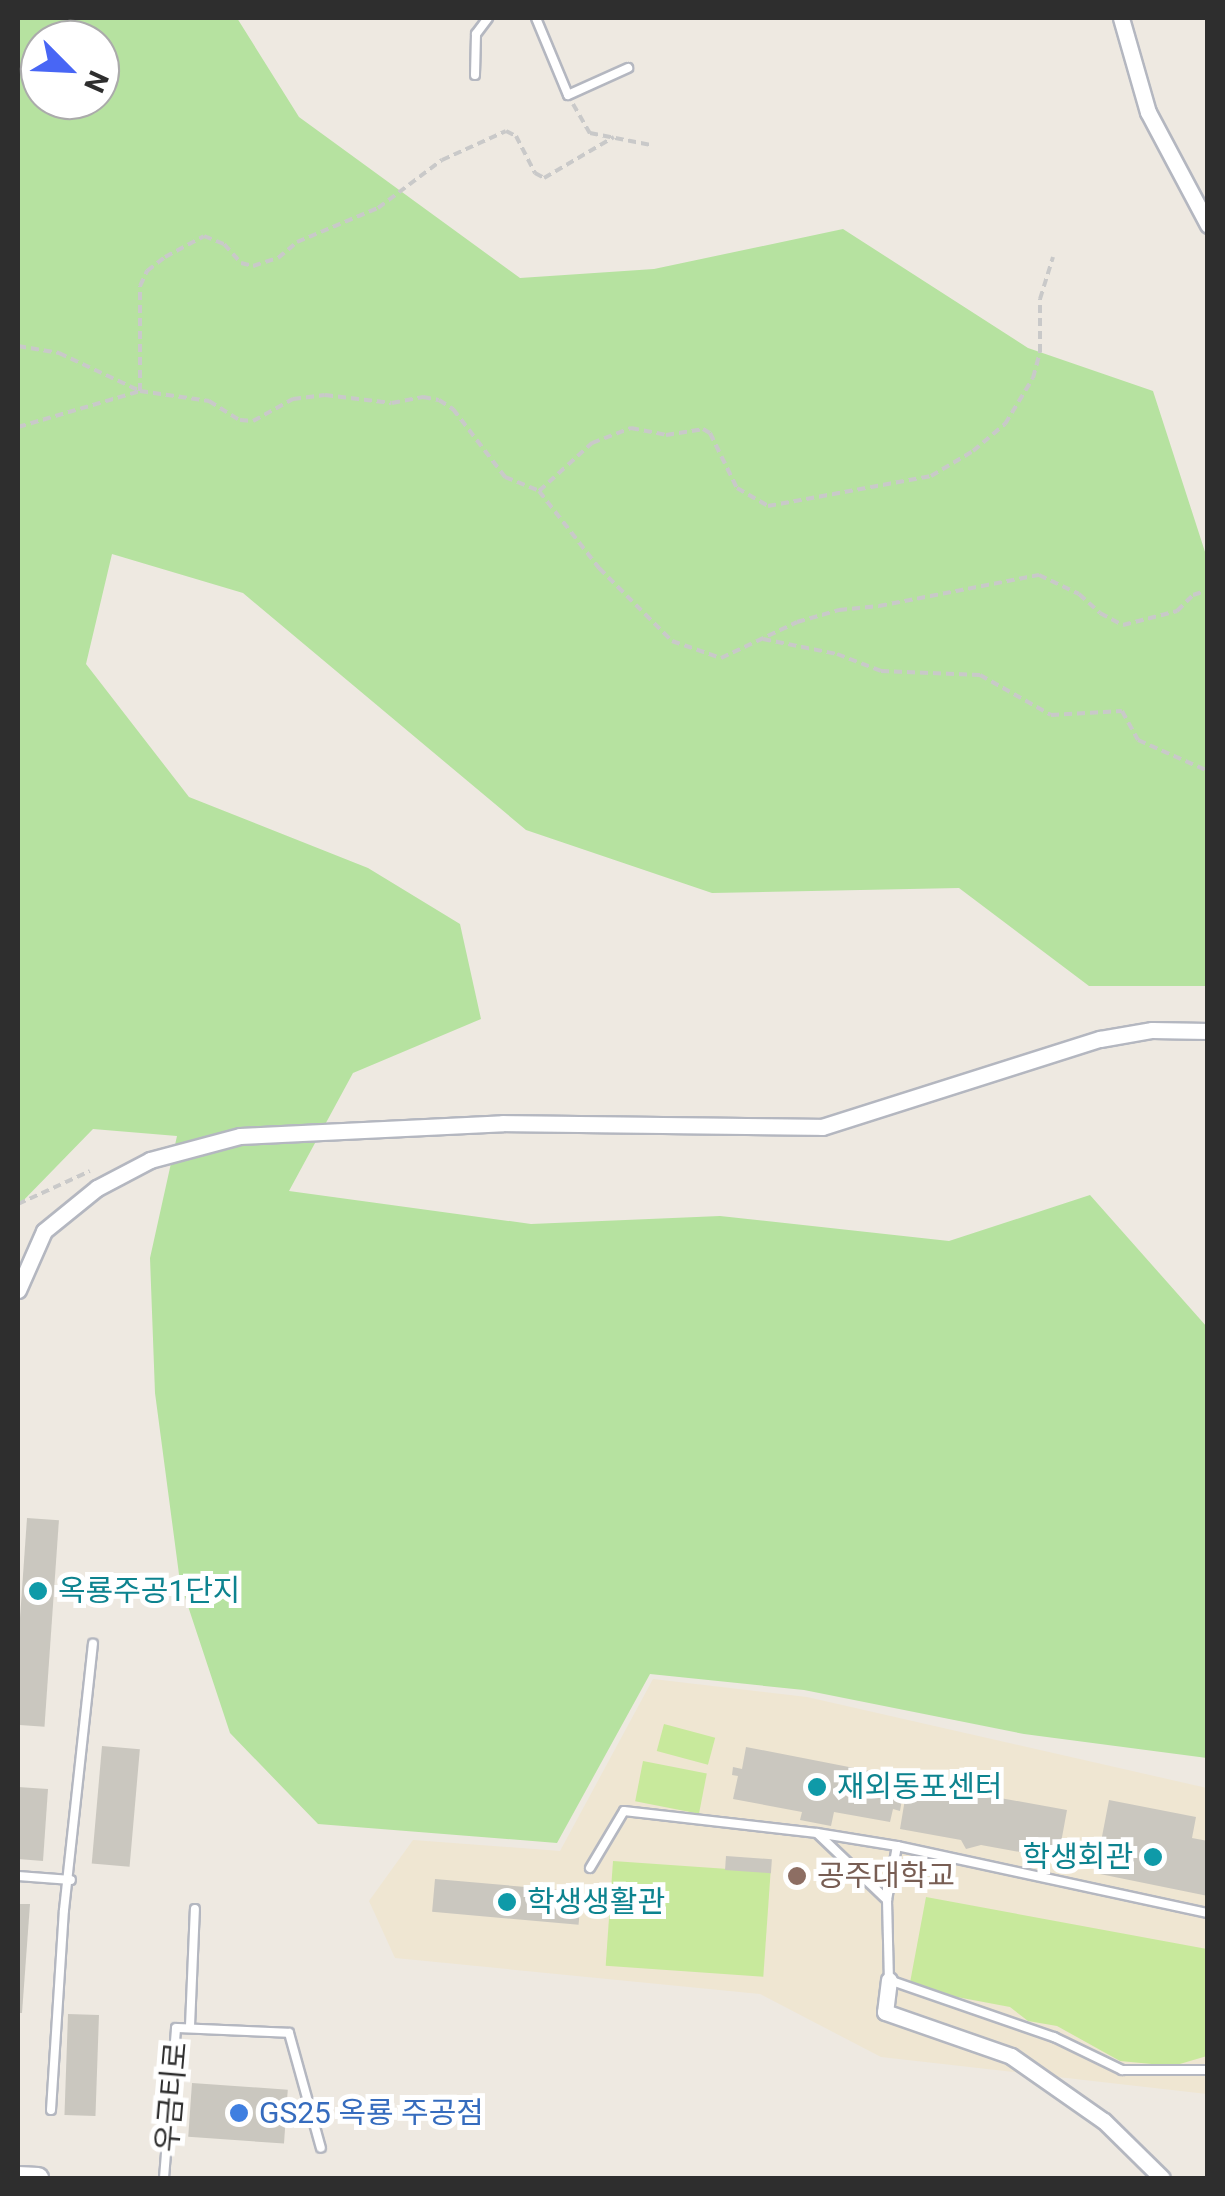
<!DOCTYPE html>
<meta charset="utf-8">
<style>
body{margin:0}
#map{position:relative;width:1225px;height:2196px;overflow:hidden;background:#eee9e1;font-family:Roboto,"Noto Sans KR",sans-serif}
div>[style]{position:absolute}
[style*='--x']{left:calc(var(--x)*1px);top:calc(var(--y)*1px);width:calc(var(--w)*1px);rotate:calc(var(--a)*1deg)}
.education>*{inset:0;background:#efe6d2}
.green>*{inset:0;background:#b6e2a0}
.pitch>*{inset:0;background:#c8e99c;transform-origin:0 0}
.building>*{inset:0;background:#cac7bf;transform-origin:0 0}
.path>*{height:4px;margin-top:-2px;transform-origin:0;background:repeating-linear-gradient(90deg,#c9c9c9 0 8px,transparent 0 13px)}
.roads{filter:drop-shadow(2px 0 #b4b7c0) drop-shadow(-2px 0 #b4b7c0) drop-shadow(0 2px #b4b7c0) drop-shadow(0 -2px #b4b7c0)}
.service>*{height:8px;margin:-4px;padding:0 4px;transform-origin:4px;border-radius:4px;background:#fff}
.minor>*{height:15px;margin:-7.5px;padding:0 7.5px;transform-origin:7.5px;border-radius:7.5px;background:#fff}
.secondary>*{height:20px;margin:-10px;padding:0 10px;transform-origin:10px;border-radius:10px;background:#fff}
.dots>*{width:28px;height:28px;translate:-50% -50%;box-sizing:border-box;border:5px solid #fff;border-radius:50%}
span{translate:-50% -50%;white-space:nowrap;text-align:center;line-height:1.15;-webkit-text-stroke:10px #fff;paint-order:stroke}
.culture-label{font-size:30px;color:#0d838f}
.left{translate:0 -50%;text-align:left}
.right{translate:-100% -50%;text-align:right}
.education-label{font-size:30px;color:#785e54}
.street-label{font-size:30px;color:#2e2e2e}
.shop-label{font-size:30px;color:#366cbe}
.frame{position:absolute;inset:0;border:20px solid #2e2e2e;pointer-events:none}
.north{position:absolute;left:20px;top:20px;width:100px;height:100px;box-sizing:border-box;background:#fff;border:2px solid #ababab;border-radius:50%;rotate:114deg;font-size:28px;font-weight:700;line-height:40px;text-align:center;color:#2e2e2e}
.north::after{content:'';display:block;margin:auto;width:35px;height:45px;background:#4866f5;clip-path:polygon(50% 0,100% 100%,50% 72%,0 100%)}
</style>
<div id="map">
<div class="education">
<div style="clip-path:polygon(653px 1679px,807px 1697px,1207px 1788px,1207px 2094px,881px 2057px,760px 1994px,395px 1958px,369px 1901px,413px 1840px,560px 1851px)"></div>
</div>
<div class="green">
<div style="clip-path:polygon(evenodd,18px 18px,237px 18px,299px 117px,520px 278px,654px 269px,843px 229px,1028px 348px,1153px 391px,1207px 558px,1207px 986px,1089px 986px,959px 888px,712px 893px,526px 830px,243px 593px,112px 554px,86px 664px,189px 797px,368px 868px,460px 924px,481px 1019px,353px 1073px,289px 1191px,531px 1224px,720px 1216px,949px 1241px,1090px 1195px,1207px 1327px,1207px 1758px,1024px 1734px,804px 1690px,650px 1674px,557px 1843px,318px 1824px,230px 1733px,180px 1582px,155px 1393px,150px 1258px,177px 1136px,93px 1129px,18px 1206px,18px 18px,40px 40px,100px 40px,100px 100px,40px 100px,40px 40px)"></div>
</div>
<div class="pitch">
<div style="left:664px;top:1724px;width:53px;height:28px;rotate:15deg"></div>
<div style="left:643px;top:1761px;width:65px;height:41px;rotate:11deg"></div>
<div style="left:613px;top:1861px;width:158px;height:105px;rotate:4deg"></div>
<div style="clip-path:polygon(926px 1897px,1207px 1949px,1207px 2056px,1173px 2066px,1120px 2061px,1057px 2026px,1028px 2021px,1010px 2007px,909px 1988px)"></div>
</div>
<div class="building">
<div style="left:27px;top:1518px;width:32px;height:207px;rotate:4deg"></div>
<div style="left:102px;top:1746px;width:38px;height:118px;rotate:5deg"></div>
<div style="clip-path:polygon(746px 1747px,895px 1776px,893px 1786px,904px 1788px,900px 1811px,893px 1809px,890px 1822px,834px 1812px,831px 1826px,800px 1820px,802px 1812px,733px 1799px,738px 1776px,732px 1775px,733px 1767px,742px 1769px)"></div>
<div style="clip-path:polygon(908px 1781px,965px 1792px,965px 1786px,1001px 1793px,1000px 1798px,1067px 1810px,1058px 1859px,981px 1845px,966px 1849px,961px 1840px,900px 1829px)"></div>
<div style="clip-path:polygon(18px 1787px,48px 1789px,43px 1861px,18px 1859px)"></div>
<div style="clip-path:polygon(1109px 1800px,1196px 1817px,1192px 1838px,1208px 1841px,1208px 1896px,1095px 1873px)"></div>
<div style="left:726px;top:1856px;width:46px;height:14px;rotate:4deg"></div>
<div style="left:435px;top:1879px;width:147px;height:33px;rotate:5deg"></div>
<div style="clip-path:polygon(18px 1904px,30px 1904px,22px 2013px,18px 2013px)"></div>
<div style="left:68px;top:2014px;width:31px;height:101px;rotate:2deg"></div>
<div style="left:192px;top:2083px;width:96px;height:54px;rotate:4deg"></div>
</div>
<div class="path">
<div style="--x:573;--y:104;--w:34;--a:60"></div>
<div style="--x:590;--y:133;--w:62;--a:11.1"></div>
<div style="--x:18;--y:346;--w:42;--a:9.7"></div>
<div style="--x:59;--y:353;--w:89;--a:25.1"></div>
<div style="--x:140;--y:391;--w:105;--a:-90"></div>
<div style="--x:140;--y:286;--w:17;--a:-65"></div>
<div style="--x:147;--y:271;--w:23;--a:-38"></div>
<div style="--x:165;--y:257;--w:44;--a:-28.3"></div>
<div style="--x:204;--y:236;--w:22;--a:22"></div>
<div style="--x:224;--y:244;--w:25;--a:48"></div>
<div style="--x:241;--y:263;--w:12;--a:14"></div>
<div style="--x:253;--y:266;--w:26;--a:-18"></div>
<div style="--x:278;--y:258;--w:25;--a:-40"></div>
<div style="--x:297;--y:242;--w:88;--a:-22.8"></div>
<div style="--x:378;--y:208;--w:80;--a:-36.9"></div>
<div style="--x:442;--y:160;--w:70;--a:-24.4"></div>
<div style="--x:506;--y:131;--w:11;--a:27"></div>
<div style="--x:516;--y:136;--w:42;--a:62.8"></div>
<div style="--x:535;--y:173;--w:10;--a:29"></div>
<div style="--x:544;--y:178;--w:81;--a:-30.4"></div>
<div style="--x:18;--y:427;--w:127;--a:-16.4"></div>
<div style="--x:140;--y:391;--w:70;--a:8.2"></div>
<div style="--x:209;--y:401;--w:36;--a:32"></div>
<div style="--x:240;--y:420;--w:13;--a:4"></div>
<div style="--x:253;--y:421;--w:46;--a:-28.8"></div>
<div style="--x:293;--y:399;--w:32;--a:-7"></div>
<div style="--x:325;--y:395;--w:67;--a:6.8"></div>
<div style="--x:392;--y:403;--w:32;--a:-11"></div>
<div style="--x:423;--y:397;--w:16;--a:11"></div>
<div style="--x:439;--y:400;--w:17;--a:33"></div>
<div style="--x:453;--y:409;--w:86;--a:52.6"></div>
<div style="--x:505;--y:477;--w:37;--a:22"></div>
<div style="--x:539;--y:491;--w:98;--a:52.1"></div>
<div style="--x:599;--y:568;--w:103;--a:45"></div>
<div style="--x:672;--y:641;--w:52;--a:19.1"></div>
<div style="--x:721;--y:658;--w:84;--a:-25.3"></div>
<div style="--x:797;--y:622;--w:44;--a:-15.9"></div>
<div style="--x:839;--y:610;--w:40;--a:-5.7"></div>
<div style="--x:879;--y:606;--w:163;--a:-11"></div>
<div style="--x:1039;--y:575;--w:44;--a:25.4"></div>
<div style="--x:1079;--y:594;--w:28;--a:42"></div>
<div style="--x:1100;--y:613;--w:26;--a:28"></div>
<div style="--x:1123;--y:625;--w:56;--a:-14.5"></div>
<div style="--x:1177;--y:611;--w:23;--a:-45"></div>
<div style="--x:1193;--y:595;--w:16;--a:-18"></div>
<div style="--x:539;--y:491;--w:72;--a:-42.2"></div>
<div style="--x:592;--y:443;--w:42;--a:-21"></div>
<div style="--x:631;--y:428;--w:36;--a:11"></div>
<div style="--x:666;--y:435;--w:37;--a:-9"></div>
<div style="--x:703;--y:429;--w:8;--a:30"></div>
<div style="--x:710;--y:433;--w:61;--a:63.9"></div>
<div style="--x:737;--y:488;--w:36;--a:30"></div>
<div style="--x:768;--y:506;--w:166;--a:-10.4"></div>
<div style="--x:931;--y:476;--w:49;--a:-30.8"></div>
<div style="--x:973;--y:451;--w:42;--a:-40.2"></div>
<div style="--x:1005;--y:424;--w:54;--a:-58.7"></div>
<div style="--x:1033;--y:378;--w:27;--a:-75"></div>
<div style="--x:1040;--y:352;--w:53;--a:-90"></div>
<div style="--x:1040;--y:299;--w:44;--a:-72.8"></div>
<div style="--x:763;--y:639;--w:76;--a:11.5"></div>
<div style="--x:837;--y:654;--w:47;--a:21.1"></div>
<div style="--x:881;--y:671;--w:99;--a:2.3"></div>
<div style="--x:980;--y:675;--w:81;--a:29.4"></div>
<div style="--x:1051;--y:715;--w:71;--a:-3.2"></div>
<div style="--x:1122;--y:711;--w:33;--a:61"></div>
<div style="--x:1138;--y:740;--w:77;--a:23.9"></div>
<div style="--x:18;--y:1204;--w:79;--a:-24.6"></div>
</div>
<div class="roads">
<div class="service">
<div style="--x:536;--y:18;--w:83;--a:67.4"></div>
<div style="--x:568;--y:95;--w:66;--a:-24.2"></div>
<div style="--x:475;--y:75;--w:41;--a:-88.6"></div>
<div style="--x:476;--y:34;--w:20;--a:-53"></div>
<div style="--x:817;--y:1833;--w:81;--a:9.2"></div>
<div style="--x:897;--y:1846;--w:55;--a:100.5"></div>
<div style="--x:897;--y:1846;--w:318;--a:12.2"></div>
<div style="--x:590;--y:1868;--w:66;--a:-59.2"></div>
<div style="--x:624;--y:1811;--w:194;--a:6.5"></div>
<div style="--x:817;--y:1833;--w:97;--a:43.7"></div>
<div style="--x:887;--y:1900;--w:80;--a:88.6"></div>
<div style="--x:889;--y:1980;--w:175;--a:19.1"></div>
<div style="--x:1054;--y:2037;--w:76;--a:25.9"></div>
<div style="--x:1122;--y:2070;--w:86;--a:0"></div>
<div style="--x:18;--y:1876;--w:53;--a:4.3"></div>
<div style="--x:190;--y:2026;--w:117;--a:-87.6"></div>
<div style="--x:51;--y:2110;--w:200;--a:-86.3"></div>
<div style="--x:64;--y:1910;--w:268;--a:-83.8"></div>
<div style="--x:164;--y:2178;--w:150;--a:-85.4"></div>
<div style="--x:176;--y:2028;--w:113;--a:2.5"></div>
<div style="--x:289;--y:2033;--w:119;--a:74.5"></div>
</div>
<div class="minor">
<div style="--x:1121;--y:18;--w:98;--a:74"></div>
<div style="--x:1148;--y:112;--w:128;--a:62"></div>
<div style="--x:18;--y:1290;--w:64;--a:-66.2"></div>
<div style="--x:44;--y:1231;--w:68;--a:-39.1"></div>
<div style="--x:97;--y:1188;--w:60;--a:-27.8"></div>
<div style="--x:150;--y:1160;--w:93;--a:-14.9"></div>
<div style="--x:240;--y:1136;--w:263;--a:-2.8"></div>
<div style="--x:503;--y:1123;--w:319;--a:0.7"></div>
<div style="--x:822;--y:1127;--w:292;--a:-17.6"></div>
<div style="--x:1100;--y:1039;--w:53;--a:-9.8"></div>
<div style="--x:1152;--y:1030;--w:56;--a:1"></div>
<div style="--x:889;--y:1980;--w:32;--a:97"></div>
<div style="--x:885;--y:2012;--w:133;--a:19.2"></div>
<div style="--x:1011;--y:2056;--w:113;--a:35"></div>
<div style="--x:1104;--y:2121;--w:81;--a:44.5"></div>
</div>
<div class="secondary">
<div style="--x:18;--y:2177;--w:20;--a:3"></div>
</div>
</div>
<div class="dots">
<div style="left:38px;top:1591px;background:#0f9aa8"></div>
<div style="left:817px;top:1787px;background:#0f9aa8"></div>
<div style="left:1153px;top:1857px;background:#0f9aa8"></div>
<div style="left:797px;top:1876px;background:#8d6e63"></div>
<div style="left:507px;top:1902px;background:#0f9aa8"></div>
<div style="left:239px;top:2113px;background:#3f7fe0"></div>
</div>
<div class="culture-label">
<span class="left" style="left:58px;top:1591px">옥룡주공1단지</span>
<span class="left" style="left:837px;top:1787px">재외동포센터</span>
<span class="right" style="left:1133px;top:1857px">학생회관</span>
<span class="left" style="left:527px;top:1902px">학생생활관</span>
</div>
<div class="education-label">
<span class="left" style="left:817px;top:1876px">공주대학교</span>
</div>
<div class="street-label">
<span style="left:172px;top:2097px;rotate:-85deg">우금티로</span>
</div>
<div class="shop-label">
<span class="left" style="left:259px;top:2113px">GS25 옥룡 주공점</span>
</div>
<div class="frame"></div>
<div class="north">N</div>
</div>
